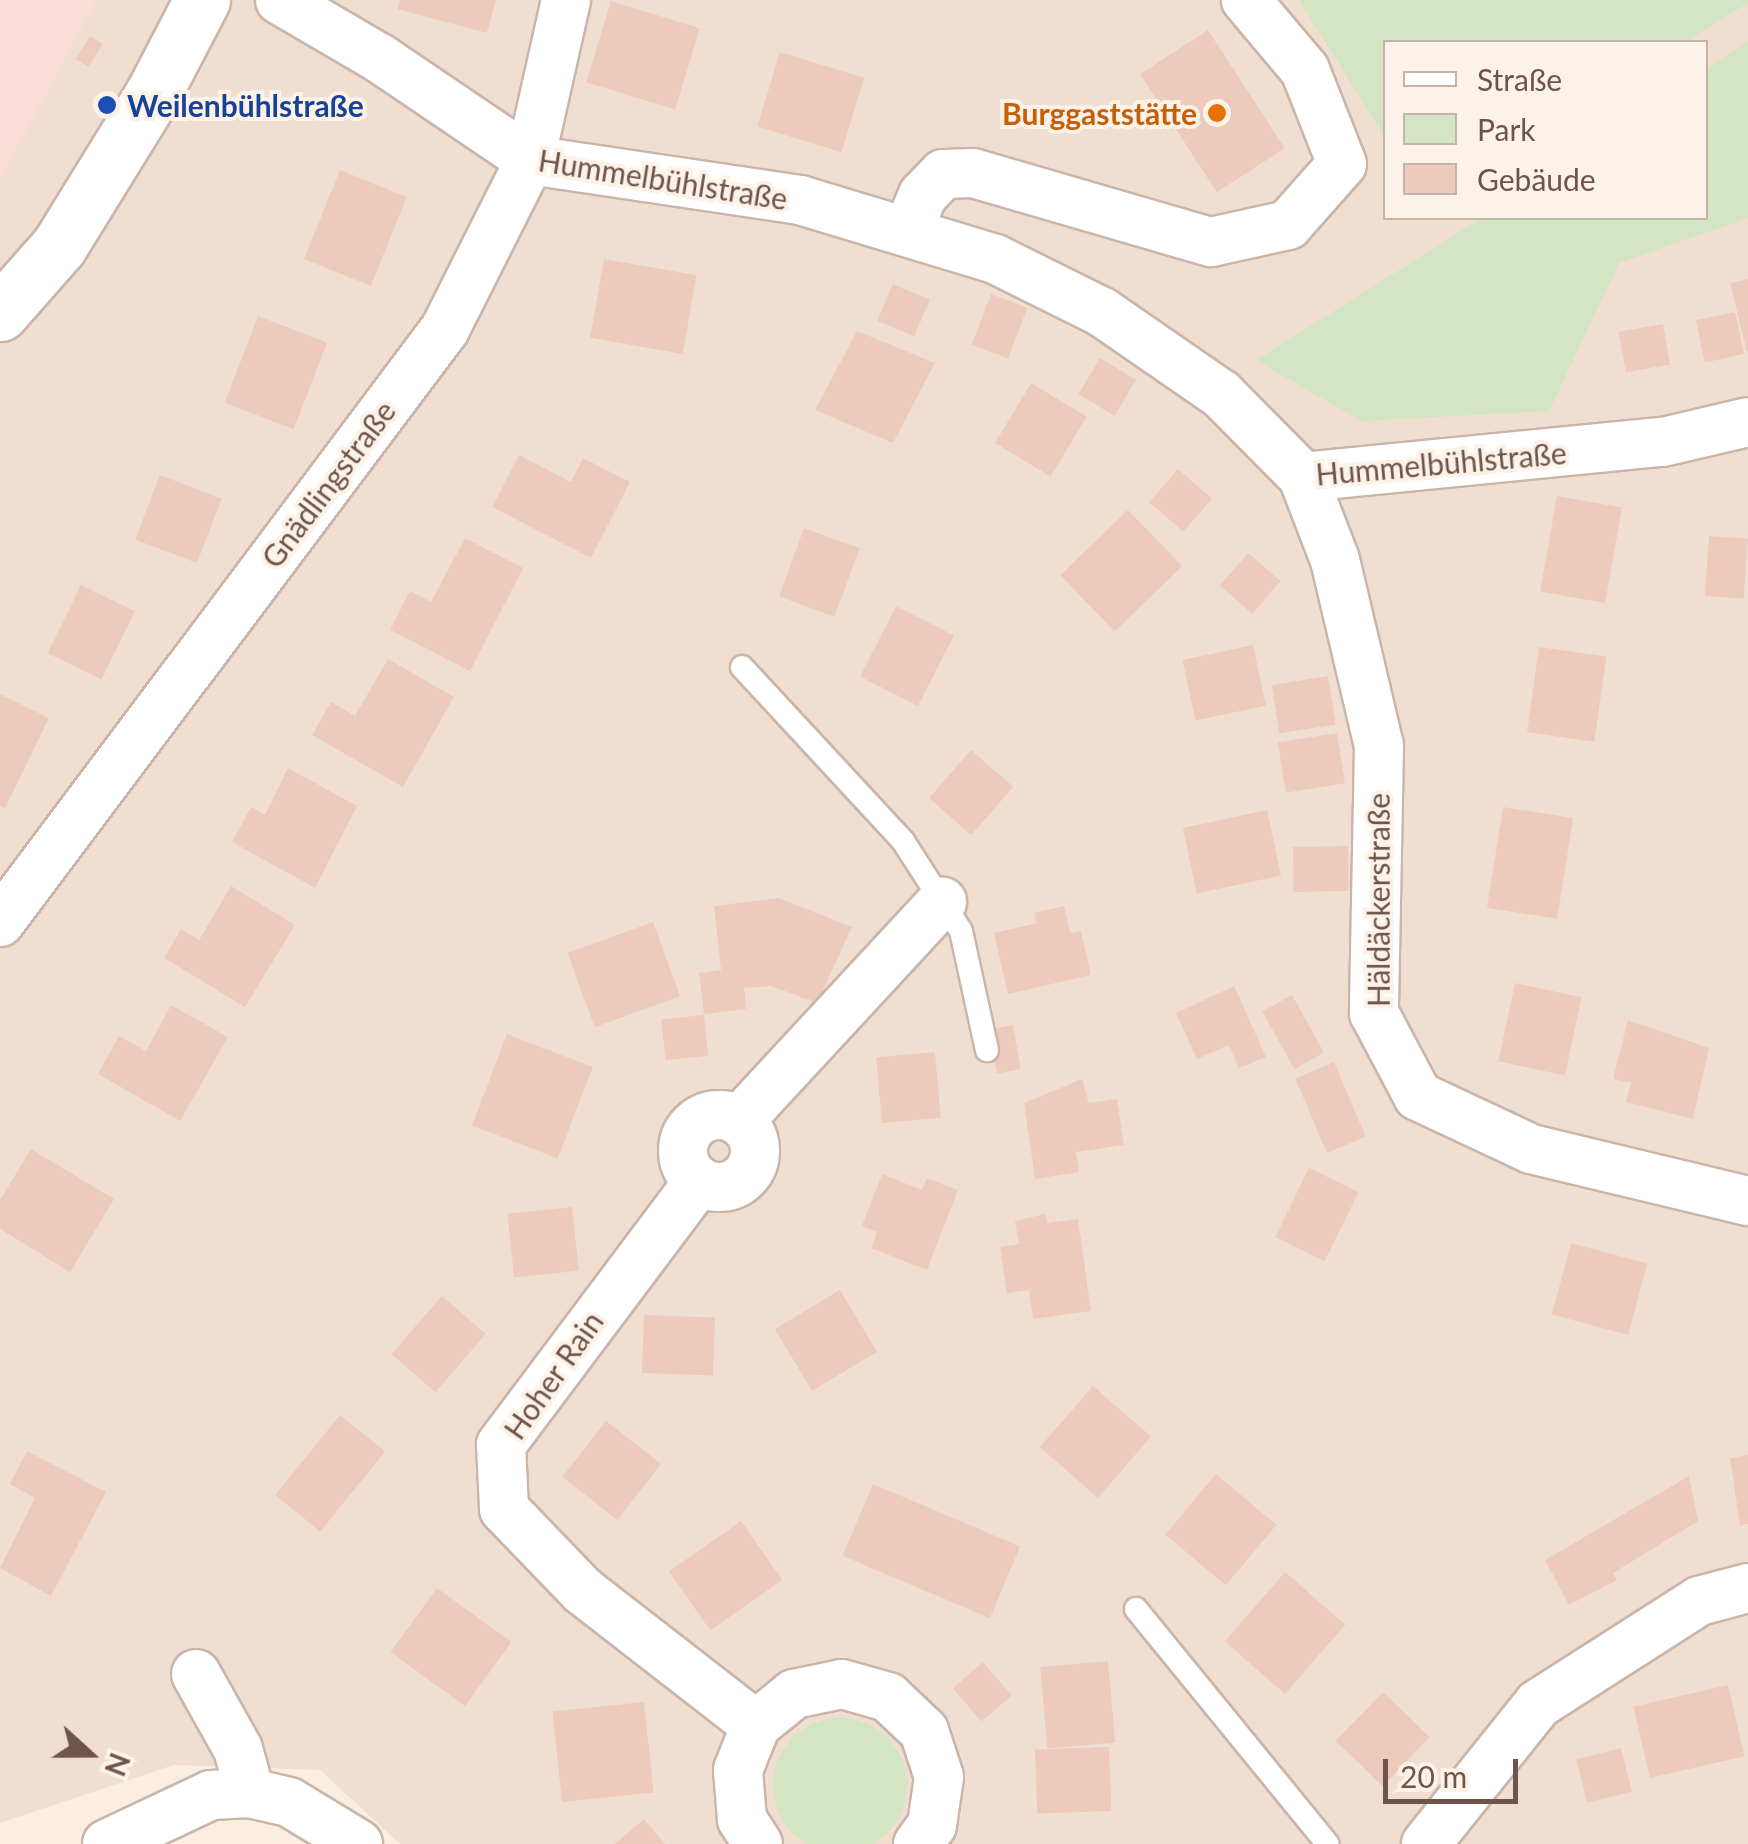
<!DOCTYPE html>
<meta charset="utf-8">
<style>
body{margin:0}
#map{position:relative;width:1748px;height:1844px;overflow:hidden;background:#faeee1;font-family:Lato,sans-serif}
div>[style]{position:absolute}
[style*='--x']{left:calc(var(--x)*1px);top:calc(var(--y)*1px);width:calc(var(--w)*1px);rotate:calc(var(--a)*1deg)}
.residential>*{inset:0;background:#f0dfd1}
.commercial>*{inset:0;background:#f9ddd6}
.green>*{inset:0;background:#d3e5c2}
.round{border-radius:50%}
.building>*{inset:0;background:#eccbbc;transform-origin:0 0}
.roads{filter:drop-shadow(2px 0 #c9b5aa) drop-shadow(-2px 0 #c9b5aa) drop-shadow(0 2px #c9b5aa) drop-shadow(0 -2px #c9b5aa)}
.lane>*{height:22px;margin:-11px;padding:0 11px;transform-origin:11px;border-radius:11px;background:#fff}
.street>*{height:48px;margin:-24px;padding:0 24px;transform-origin:24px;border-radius:24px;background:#fff}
.street>.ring{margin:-24px;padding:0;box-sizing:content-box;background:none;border:48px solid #fff;border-radius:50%}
.secondary>*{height:55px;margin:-27.5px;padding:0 27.5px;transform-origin:27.5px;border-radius:27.5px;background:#fff}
.dots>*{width:28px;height:28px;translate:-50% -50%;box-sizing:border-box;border:5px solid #fdf2e7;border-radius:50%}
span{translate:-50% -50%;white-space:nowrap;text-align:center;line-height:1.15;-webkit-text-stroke:8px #fdf2e7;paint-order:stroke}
.transit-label{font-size:30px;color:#164399;font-weight:700}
.left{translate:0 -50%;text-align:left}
.food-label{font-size:30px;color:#c56008;font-weight:700}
.right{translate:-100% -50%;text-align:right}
.street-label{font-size:30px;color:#6e544b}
.legend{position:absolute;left:1383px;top:40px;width:325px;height:180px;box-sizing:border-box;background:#fdf2e7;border:2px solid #c4b3a9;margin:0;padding:12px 18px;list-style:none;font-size:30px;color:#6e544b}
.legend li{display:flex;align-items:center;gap:20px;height:50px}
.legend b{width:50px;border:2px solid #c4b3a9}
.north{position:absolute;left:40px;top:1704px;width:100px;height:100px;-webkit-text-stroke:8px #fdf2e7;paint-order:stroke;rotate:111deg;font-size:28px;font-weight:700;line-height:40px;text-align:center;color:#6e544b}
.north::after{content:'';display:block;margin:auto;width:35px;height:45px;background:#6e544b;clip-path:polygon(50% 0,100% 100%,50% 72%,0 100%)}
.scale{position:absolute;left:1383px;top:1759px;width:135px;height:45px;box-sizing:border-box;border:5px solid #6e544b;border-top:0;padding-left:12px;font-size:30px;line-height:35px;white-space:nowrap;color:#6e544b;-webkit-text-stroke:8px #fdf2e7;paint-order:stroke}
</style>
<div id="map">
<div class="residential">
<div style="clip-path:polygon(evenodd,74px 0,1748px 0,1748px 1844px,400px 1844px,320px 1770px,174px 1765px,0 1823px,0 178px,74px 0,1386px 42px,1706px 42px,1706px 218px,1386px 218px,1386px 42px)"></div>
</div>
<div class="commercial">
<div style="clip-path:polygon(0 0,97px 0,0 179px)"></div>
</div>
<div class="green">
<div style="clip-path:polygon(1299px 0,1748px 0,1748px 3px,1685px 42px,1386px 42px,1385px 138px)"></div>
<div style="clip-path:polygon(1748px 41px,1748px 218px,1619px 263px,1549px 411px,1361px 421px,1256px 360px,1482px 218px,1706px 218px,1706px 69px)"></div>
<div class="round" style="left:773px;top:1718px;width:134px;height:134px"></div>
</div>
<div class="building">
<div style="clip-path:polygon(400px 0,496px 0,487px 33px,397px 9px)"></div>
<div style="left:611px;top:1px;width:93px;height:85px;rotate:17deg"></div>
<div style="left:1208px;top:30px;width:141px;height:81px;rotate:57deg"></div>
<div style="left:90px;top:36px;width:15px;height:27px;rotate:32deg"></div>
<div style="left:780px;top:52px;width:88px;height:78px;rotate:17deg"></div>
<div style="left:340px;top:170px;width:72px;height:96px;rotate:22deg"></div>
<div style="left:604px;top:259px;width:94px;height:80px;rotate:10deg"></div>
<div style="clip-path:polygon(1748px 279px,1748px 351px,1747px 352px,1730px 283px)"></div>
<div style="left:893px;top:284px;width:40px;height:40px;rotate:23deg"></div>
<div style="left:991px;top:294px;width:39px;height:54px;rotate:21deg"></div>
<div style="left:1735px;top:312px;width:43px;height:40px;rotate:78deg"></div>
<div style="left:258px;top:316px;width:74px;height:93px;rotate:21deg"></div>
<div style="left:1663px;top:324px;width:41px;height:45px;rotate:80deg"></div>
<div style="clip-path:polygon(857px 331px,935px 363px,893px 443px,815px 410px)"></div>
<div style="left:1100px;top:358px;width:42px;height:42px;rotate:31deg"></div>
<div style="left:1031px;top:383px;width:65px;height:70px;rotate:31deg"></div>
<div style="clip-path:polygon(519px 455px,571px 482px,583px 458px,630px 482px,591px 558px,492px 507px)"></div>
<div style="left:1178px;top:469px;width:45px;height:44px;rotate:41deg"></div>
<div style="left:160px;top:475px;width:66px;height:69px;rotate:21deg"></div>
<div style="left:1557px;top:496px;width:66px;height:97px;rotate:10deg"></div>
<div style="left:1128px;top:510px;width:78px;height:94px;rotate:46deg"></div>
<div style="left:804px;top:528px;width:59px;height:73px;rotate:20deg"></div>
<div style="left:1709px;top:536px;width:39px;height:60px;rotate:4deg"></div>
<div style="clip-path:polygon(465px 538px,523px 568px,470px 671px,390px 630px,410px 591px,431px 602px)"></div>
<div style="left:1248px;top:553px;width:43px;height:43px;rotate:41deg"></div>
<div style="left:81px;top:585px;width:60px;height:76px;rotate:26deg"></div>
<div style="left:896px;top:606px;width:65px;height:79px;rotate:27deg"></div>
<div style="left:1253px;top:645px;width:62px;height:72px;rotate:78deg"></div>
<div style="left:1539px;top:647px;width:68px;height:86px;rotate:8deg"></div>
<div style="clip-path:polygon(388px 659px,454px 697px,403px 787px,312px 735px,331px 702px,355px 716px)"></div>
<div style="left:1328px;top:676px;width:49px;height:57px;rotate:81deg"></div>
<div style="clip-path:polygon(0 694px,49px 718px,5px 808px,0 806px)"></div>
<div style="left:1337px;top:733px;width:51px;height:60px;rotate:81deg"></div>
<div style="left:971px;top:750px;width:56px;height:64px;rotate:41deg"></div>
<div style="clip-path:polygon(288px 768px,357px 806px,315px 888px,232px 842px,251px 807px,265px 815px)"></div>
<div style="left:1503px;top:807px;width:71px;height:102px;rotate:9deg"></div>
<div style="left:1267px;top:810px;width:67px;height:86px;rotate:78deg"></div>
<div style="left:1348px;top:846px;width:45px;height:55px;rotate:89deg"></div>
<div style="clip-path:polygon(231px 886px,295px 925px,245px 1007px,164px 958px,181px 929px,199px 940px)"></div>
<div style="clip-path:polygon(779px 898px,852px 927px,817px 1003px,771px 986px,744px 988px,746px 1009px,704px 1014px,699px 973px,721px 970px,714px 906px)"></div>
<div style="clip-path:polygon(1064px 906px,1070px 933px,1081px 931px,1091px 975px,1008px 994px,994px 933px,1037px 923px,1034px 913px)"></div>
<div style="left:653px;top:922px;width:79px;height:91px;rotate:70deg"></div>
<div style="left:1515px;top:983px;width:68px;height:80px;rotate:12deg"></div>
<div style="clip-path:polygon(1234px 986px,1266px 1057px,1239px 1068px,1229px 1045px,1197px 1059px,1176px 1013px)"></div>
<div style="left:1292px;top:995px;width:66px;height:34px;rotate:61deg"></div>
<div style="clip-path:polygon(171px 1005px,228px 1037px,180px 1121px,98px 1074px,119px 1036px,146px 1051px)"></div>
<div style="left:704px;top:1015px;width:41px;height:43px;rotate:84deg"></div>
<div style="clip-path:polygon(1628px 1020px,1709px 1048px,1693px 1119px,1626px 1102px,1631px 1083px,1613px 1079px)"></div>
<div style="left:1013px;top:1025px;width:45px;height:24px;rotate:80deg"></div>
<div style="left:507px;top:1034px;width:92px;height:98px;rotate:21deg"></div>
<div style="left:935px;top:1052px;width:66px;height:59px;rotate:85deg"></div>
<div style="left:1334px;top:1062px;width:81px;height:42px;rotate:67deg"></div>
<div style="clip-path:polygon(1082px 1079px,1089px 1103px,1117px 1099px,1124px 1145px,1076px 1152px,1079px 1172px,1035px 1179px,1024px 1103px)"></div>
<div style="clip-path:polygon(31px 1149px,114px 1199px,70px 1272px,0 1229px,0 1200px)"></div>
<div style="left:1309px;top:1168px;width:55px;height:77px;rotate:26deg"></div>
<div style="clip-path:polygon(882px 1174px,922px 1190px,927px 1178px,958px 1190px,927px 1270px,871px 1248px,877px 1232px,862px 1226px)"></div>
<div style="left:572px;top:1207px;width:64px;height:65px;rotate:84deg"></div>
<div style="clip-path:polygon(1045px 1214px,1047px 1223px,1078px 1219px,1091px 1311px,1033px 1319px,1029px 1290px,1007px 1293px,1000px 1247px,1019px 1244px,1015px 1221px)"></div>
<div style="left:1571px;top:1243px;width:79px;height:74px;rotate:15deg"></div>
<div style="left:840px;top:1290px;width:72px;height:76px;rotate:59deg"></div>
<div style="left:442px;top:1296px;width:58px;height:77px;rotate:41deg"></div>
<div style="left:644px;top:1315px;width:71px;height:58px;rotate:2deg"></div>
<div style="left:1093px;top:1386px;width:77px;height:81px;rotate:41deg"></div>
<div style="left:340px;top:1415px;width:58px;height:103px;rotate:39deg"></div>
<div style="left:606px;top:1421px;width:70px;height:71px;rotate:38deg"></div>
<div style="clip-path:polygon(27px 1451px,106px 1492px,51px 1596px,0 1568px,35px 1498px,10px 1484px)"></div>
<div style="clip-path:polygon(1748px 1455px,1748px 1524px,1740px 1525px,1730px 1458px)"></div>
<div style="left:1216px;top:1474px;width:79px;height:79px;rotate:40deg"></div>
<div style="clip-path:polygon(1689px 1476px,1698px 1521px,1613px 1573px,1617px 1580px,1569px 1605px,1545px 1560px)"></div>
<div style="left:873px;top:1484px;width:160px;height:78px;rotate:23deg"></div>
<div style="left:741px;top:1521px;width:72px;height:88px;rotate:55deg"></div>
<div style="left:1285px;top:1572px;width:80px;height:92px;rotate:41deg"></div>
<div style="left:437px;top:1588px;width:92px;height:79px;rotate:36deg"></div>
<div style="left:1108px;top:1661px;width:82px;height:68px;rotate:85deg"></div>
<div style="left:983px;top:1662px;width:44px;height:40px;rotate:49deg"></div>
<div style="left:1728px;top:1685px;width:73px;height:97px;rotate:77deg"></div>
<div style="left:1383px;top:1692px;width:65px;height:68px;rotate:44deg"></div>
<div style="left:644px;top:1702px;width:91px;height:92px;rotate:84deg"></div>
<div style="left:1109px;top:1747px;width:64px;height:74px;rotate:88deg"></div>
<div style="left:1621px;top:1748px;width:45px;height:46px;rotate:76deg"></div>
<div style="clip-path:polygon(644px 1819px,665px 1844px,615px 1844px)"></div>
</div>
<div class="roads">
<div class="lane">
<div style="--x:742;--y:667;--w:237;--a:47.2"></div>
<div style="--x:903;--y:841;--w:107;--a:57.2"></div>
<div style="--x:961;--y:931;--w:122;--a:77.7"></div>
<div style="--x:1136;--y:1609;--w:303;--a:50.8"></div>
</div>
<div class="street">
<div style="--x:280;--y:0;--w:117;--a:30.3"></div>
<div style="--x:381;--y:59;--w:180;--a:34.1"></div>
<div style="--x:530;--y:160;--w:273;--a:8.4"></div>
<div style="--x:800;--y:200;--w:204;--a:16.8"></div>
<div style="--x:995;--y:259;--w:119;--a:26.4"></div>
<div style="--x:1102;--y:312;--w:145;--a:34.6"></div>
<div style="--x:1221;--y:394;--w:117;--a:45.3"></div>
<div style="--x:1303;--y:477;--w:362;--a:-5.6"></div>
<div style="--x:1663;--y:442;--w:87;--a:-13.2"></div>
<div style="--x:908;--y:230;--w:38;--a:-67"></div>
<div style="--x:923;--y:195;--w:29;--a:-46"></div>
<div style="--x:943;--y:174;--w:30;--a:-2"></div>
<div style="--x:973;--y:173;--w:248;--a:16.2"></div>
<div style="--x:1211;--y:242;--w:79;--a:-12.4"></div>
<div style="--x:1288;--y:225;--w:81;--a:-48.5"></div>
<div style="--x:1342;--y:164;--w:101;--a:-111.5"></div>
<div style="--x:1305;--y:70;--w:92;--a:-130.1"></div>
<div style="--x:1303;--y:477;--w:89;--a:68.9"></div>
<div style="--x:1335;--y:560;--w:191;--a:76.7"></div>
<div style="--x:1379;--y:746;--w:267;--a:91.1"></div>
<div style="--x:1374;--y:1013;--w:94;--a:62.1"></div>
<div style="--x:1418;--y:1096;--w:125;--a:25.1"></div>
<div style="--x:1531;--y:1149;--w:223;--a:13.5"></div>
<div style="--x:0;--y:922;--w:741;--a:-53.11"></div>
<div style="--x:445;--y:329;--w:189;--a:-63.3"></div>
<div style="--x:530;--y:160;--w:164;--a:-77.3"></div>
<div class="ring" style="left:683px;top:1115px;width:24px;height:24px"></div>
<div style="--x:739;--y:1121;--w:299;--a:-47.2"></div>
<div style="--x:699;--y:1181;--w:330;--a:126.9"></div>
<div style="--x:501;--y:1445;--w:64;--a:87.3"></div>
<div style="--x:504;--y:1509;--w:114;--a:46.1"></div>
<div style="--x:583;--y:1591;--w:219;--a:37.8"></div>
<div style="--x:196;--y:1674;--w:86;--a:60.8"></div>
<div style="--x:238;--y:1749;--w:46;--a:74.7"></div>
<div style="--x:107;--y:1844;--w:115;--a:-25.2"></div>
<div style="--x:211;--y:1795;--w:39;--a:-3"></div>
<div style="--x:250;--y:1793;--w:40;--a:13"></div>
<div style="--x:289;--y:1802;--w:81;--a:31.3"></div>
<div style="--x:758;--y:1844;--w:30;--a:-123"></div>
<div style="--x:742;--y:1819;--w:49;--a:-94.7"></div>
<div style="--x:738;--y:1770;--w:48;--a:-68.2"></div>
<div style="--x:756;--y:1725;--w:49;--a:-39.2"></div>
<div style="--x:794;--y:1694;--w:49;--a:-11.8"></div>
<div style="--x:842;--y:1684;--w:48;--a:15.8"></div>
<div style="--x:888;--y:1697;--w:50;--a:43.4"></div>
<div style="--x:924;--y:1731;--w:48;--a:71.9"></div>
<div style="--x:939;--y:1777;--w:49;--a:98.3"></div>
<div style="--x:932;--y:1825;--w:24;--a:126"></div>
<div style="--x:1426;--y:1844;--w:179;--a:-51.3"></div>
<div style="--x:1538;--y:1704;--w:191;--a:-32.6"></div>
<div style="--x:1699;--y:1601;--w:51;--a:-14.9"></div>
</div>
<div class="secondary">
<div style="--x:0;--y:313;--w:89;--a:-48.6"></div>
<div style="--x:59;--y:246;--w:179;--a:-58.3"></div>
<div style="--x:153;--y:94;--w:106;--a:-62.5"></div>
</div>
</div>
<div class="dots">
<div style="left:107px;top:105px;background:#1a4fb4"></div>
<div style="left:1217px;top:113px;background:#e8710a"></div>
</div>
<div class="transit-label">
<span class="left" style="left:127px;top:105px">Weilenbühlstraße</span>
</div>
<div class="food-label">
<span class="right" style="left:1197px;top:113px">Burggaststätte</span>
</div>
<div class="street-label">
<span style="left:663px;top:179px;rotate:9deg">Hummelbühlstraße</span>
<span style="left:1441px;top:463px;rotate:-5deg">Hummelbühlstraße</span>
<span style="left:328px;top:484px;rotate:-53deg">Gnädlingstraße</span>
<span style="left:1378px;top:900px;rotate:-90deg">Häldäckerstraße</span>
<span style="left:553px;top:1375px;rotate:-55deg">Hoher Rain</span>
</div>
<ul class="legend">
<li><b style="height:12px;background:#fff"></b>Straße</li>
<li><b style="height:28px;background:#d3e5c2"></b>Park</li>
<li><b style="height:28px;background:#eccbbc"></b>Gebäude</li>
</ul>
<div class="north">N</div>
<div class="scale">20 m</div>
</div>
